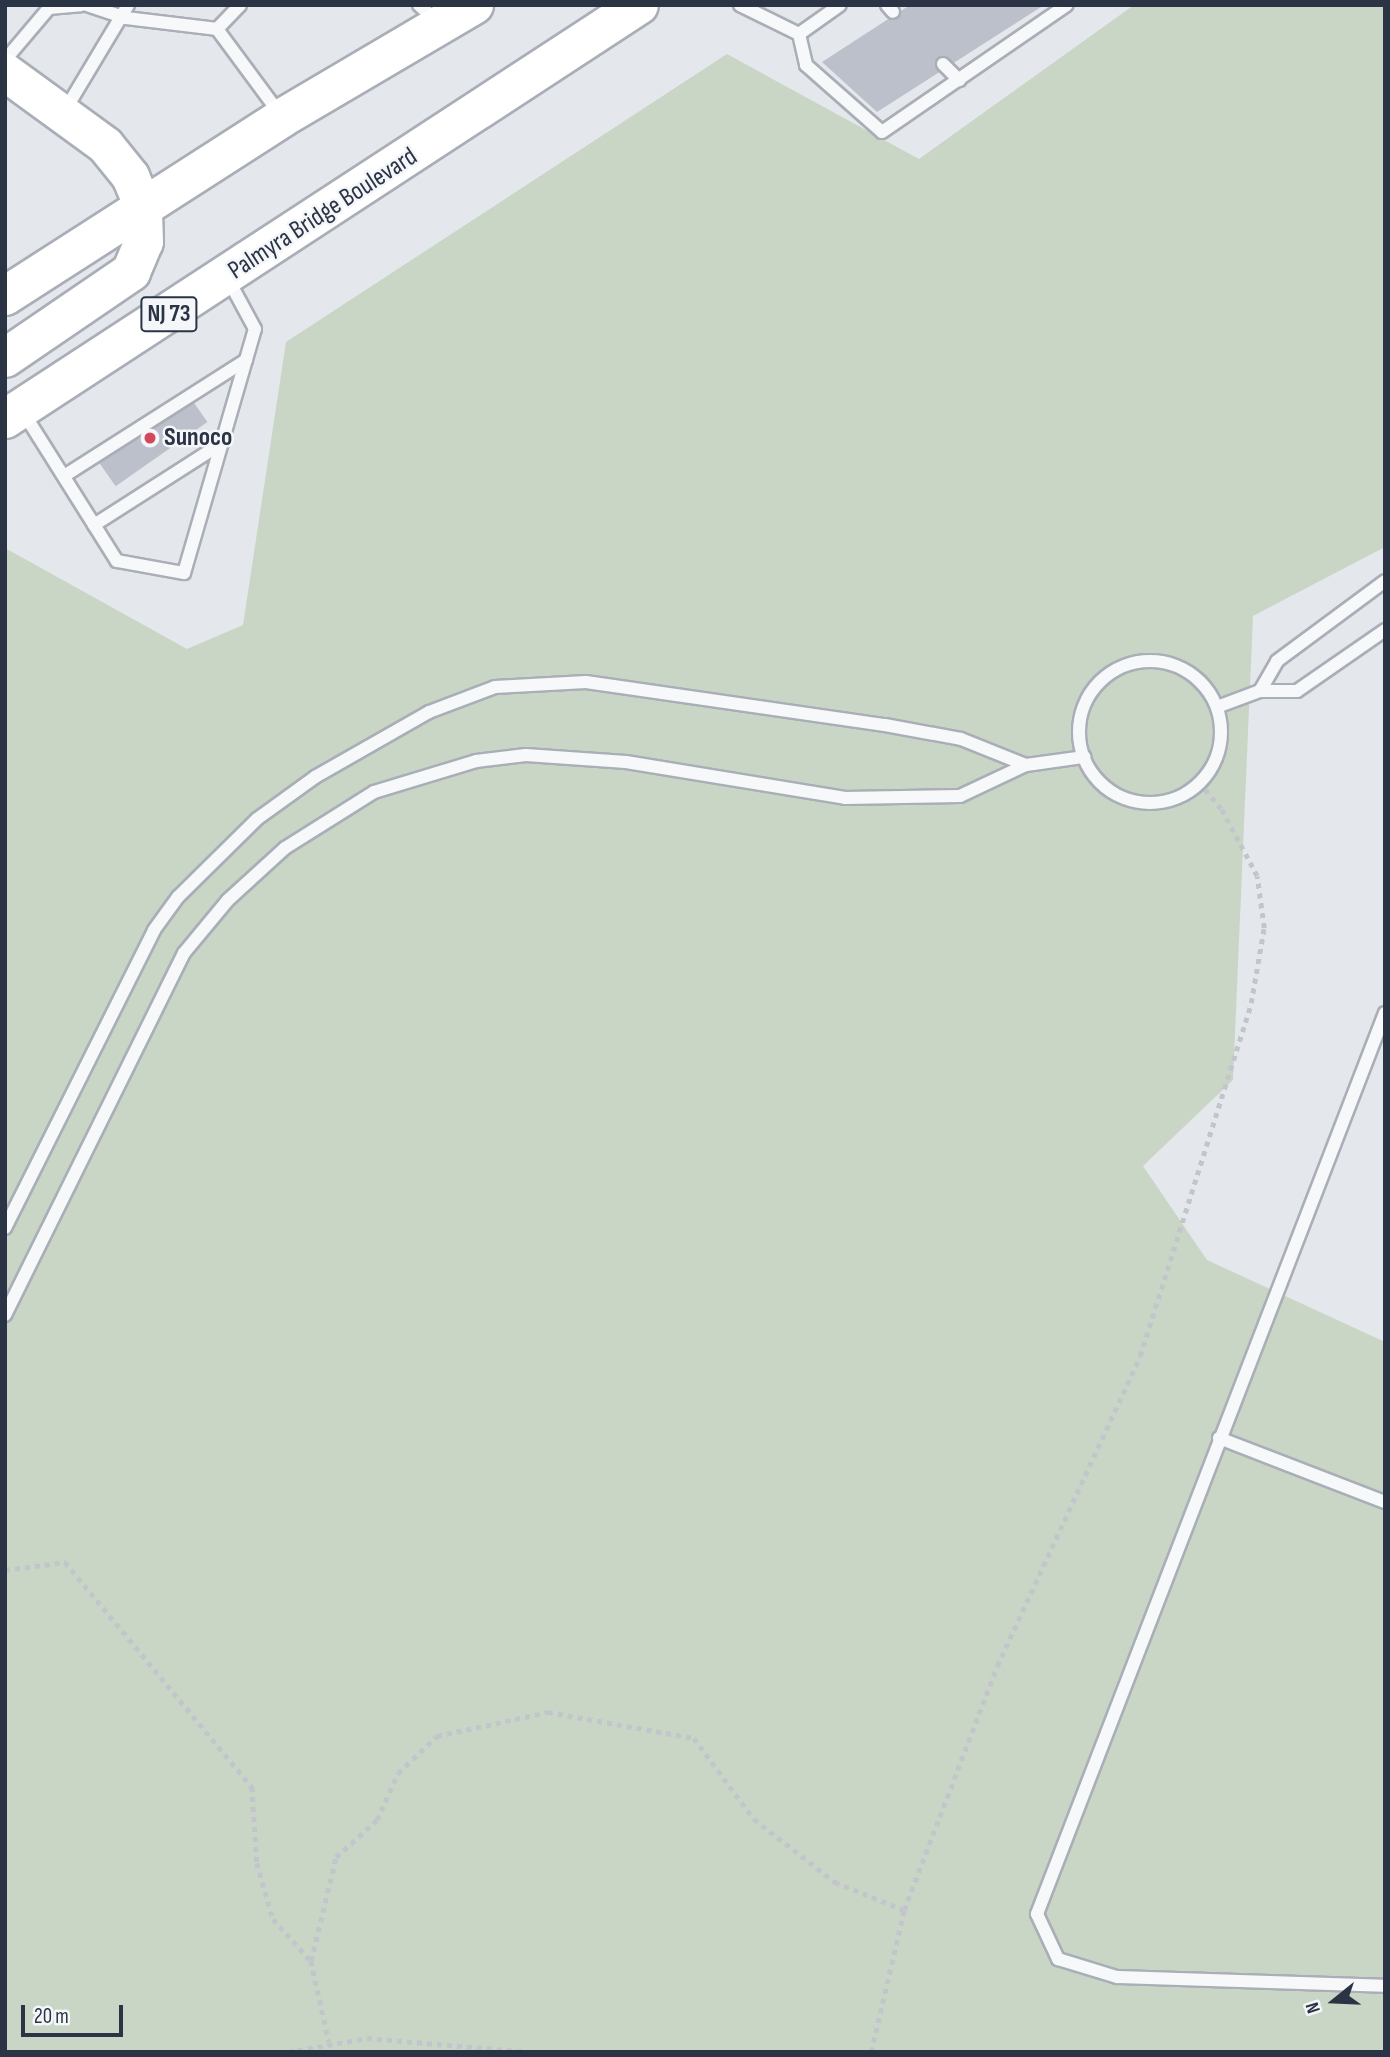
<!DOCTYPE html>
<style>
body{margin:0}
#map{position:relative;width:1390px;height:2057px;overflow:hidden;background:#e4e7ec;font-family:"Sofia Sans Condensed",sans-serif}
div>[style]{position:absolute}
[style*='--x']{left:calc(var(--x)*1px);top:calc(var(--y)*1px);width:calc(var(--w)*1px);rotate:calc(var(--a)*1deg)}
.green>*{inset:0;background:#c9d6c5}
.building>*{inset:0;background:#bbc0ca;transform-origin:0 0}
.path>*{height:4.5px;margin-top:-2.25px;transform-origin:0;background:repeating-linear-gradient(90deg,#c2c5cb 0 5px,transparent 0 10px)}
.roads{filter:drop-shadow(2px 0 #a9aeb7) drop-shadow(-2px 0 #a9aeb7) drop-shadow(0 2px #a9aeb7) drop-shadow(0 -2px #a9aeb7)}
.lane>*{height:12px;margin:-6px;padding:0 6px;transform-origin:6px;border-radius:6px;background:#f7f8fa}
.lane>.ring{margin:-6px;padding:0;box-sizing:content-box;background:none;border:12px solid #f7f8fa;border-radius:50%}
.secondary>*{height:37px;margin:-18.5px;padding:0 18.5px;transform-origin:18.5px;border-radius:18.5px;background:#fff}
.highway>*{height:38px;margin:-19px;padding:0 19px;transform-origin:19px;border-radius:19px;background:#fff}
.dots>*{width:19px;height:19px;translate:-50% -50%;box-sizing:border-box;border:4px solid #f4f6f9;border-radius:50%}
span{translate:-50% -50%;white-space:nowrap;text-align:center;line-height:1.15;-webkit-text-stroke:5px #f4f6f9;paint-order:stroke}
.shield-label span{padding:2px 5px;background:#f4f6f9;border:2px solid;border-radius:5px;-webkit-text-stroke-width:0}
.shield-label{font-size:24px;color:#2b3445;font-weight:700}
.street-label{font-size:26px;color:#2b3445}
.poi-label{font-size:26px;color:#2b3445;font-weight:700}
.left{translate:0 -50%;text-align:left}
.frame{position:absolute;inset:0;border:7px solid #2b3445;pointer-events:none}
.north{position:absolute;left:1299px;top:1966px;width:70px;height:70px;-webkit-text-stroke:5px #f4f6f9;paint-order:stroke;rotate:252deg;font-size:19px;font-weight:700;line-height:28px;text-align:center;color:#2b3445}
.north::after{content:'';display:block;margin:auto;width:24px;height:32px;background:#2b3445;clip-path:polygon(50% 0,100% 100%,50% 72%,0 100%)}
.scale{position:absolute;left:21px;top:2005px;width:102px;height:32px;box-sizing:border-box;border:4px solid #2b3445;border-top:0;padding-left:9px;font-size:21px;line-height:24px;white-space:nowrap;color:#2b3445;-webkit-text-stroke:5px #f4f6f9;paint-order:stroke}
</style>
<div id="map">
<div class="green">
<div style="clip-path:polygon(1134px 5px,1385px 5px,1385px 547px,1253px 616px,1233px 1080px,1143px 1166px,1207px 1260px,1385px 1342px,1385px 2052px,5px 2052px,5px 548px,187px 649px,243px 625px,286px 342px,727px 54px,919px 159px)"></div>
</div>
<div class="building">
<div style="clip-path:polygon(910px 5px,1044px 5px,877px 112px,822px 62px)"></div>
<div style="left:185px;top:390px;width:39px;height:112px;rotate:55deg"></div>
</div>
<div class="path">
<div style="--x:5;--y:1570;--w:61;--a:-7.6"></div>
<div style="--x:65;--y:1562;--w:293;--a:50.3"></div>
<div style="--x:252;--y:1787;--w:76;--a:86.2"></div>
<div style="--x:257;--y:1863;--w:58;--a:74.1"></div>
<div style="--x:273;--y:1919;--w:57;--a:47.9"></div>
<div style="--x:311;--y:1961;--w:83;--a:77.5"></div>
<div style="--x:311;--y:1961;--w:107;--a:-76.5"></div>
<div style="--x:336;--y:1857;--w:55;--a:-42.1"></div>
<div style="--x:377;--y:1820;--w:51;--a:-65.9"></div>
<div style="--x:398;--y:1773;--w:54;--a:-43.5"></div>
<div style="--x:437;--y:1736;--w:114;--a:-12.2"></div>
<div style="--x:548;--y:1712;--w:148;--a:10.1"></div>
<div style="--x:694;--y:1738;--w:101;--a:53.5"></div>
<div style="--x:754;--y:1819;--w:103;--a:37.9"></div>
<div style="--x:835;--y:1882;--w:74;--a:22.1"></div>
<div style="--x:288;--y:2052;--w:80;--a:-10"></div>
<div style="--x:367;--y:2038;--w:164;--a:4.9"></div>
<div style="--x:871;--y:2052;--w:146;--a:-76.9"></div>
<div style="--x:904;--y:1910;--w:261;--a:-69.1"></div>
<div style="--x:997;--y:1666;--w:341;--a:-65.2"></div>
<div style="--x:1140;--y:1356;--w:370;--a:-72.5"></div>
<div style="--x:1251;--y:1003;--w:76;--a:-80.2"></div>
<div style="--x:1264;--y:928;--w:52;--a:-97.7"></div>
<div style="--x:1257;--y:876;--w:76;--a:-118.2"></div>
<div style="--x:1221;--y:809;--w:35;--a:-130"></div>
</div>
<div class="roads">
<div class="lane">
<div style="--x:87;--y:5;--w:41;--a:18.4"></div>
<div style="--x:126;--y:18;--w:92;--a:6.9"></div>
<div style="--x:217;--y:29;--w:106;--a:53.5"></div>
<div style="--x:419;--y:5;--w:24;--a:42"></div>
<div style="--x:740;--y:5;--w:66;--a:26.2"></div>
<div style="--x:799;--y:34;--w:50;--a:-35.3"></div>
<div style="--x:887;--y:5;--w:9;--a:49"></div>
<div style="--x:217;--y:29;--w:33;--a:-46"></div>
<div style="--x:799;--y:34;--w:32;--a:77"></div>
<div style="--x:806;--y:65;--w:101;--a:41.4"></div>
<div style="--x:882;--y:132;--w:224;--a:-34.5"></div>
<div style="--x:5;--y:60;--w:68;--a:-49.8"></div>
<div style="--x:49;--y:8;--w:32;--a:-5"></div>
<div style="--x:943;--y:64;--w:23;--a:45"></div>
<div style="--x:64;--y:112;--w:125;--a:-59.1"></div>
<div style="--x:23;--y:412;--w:176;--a:57.8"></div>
<div style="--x:117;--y:561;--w:68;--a:10.2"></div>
<div style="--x:184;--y:573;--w:254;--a:-73.8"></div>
<div style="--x:255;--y:329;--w:57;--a:-118.4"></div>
<div style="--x:64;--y:476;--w:216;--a:-32.5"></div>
<div style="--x:94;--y:525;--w:152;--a:-32.6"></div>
<div class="ring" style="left:1079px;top:661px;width:130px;height:130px"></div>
<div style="--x:1260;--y:691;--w:34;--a:-60"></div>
<div style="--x:1277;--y:661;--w:134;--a:-36.5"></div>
<div style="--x:1217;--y:707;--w:46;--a:-20.4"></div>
<div style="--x:1260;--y:691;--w:37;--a:0"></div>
<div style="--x:1297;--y:691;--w:107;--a:-34.7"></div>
<div style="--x:1385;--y:1013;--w:966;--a:111.12"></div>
<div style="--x:1037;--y:1914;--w:50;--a:65"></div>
<div style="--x:1058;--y:1959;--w:62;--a:17"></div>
<div style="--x:1117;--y:1977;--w:268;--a:1.9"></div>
<div style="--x:5;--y:1228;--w:333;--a:-63.4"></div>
<div style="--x:154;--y:930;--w:41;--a:-54"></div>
<div style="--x:178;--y:897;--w:111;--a:-44.6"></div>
<div style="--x:257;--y:819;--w:72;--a:-35.9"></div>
<div style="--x:315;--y:777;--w:131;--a:-29.7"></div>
<div style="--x:429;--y:712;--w:71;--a:-20.7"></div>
<div style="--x:495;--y:687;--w:91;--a:-3.1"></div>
<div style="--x:586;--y:682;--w:302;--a:8.2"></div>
<div style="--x:885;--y:725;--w:77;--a:10.4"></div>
<div style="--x:961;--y:739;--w:70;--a:21.8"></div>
<div style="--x:5;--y:1315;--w:404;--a:-63.7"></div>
<div style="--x:184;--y:953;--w:69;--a:-50.3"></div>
<div style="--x:228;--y:900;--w:77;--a:-42.4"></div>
<div style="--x:285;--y:848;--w:105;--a:-32.2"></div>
<div style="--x:374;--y:792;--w:107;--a:-16.9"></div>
<div style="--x:476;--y:761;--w:50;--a:-6.8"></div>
<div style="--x:526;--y:755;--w:100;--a:4"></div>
<div style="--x:626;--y:762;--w:222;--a:9.3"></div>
<div style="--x:845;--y:798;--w:115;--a:-1"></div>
<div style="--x:960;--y:796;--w:73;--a:-25.2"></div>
<div style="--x:1026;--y:765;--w:59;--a:-7.9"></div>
<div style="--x:1219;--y:1438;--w:178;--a:21.1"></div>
</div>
<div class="secondary">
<div style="--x:5;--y:72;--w:124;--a:36.1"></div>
<div style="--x:105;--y:145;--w:40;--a:51"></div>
<div style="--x:130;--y:176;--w:34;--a:67"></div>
</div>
<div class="highway">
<div style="--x:5;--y:296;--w:329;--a:-32.7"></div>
<div style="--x:282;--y:118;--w:223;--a:-30.5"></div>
<div style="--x:5;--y:358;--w:153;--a:-34.3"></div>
<div style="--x:131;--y:272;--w:33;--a:-67"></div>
<div style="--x:144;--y:242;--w:35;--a:-92"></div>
<div style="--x:5;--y:419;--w:757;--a:-33.14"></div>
</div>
</div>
<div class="dots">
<div style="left:150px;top:438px;background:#d1495b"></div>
</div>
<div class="shield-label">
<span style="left:169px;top:314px">NJ 73</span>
</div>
<div class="street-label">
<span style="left:323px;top:214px;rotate:-33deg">Palmyra Bridge Boulevard</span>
</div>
<div class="poi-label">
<span class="left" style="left:164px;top:438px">Sunoco</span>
</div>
<div class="frame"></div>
<div class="north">N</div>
<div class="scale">20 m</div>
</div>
